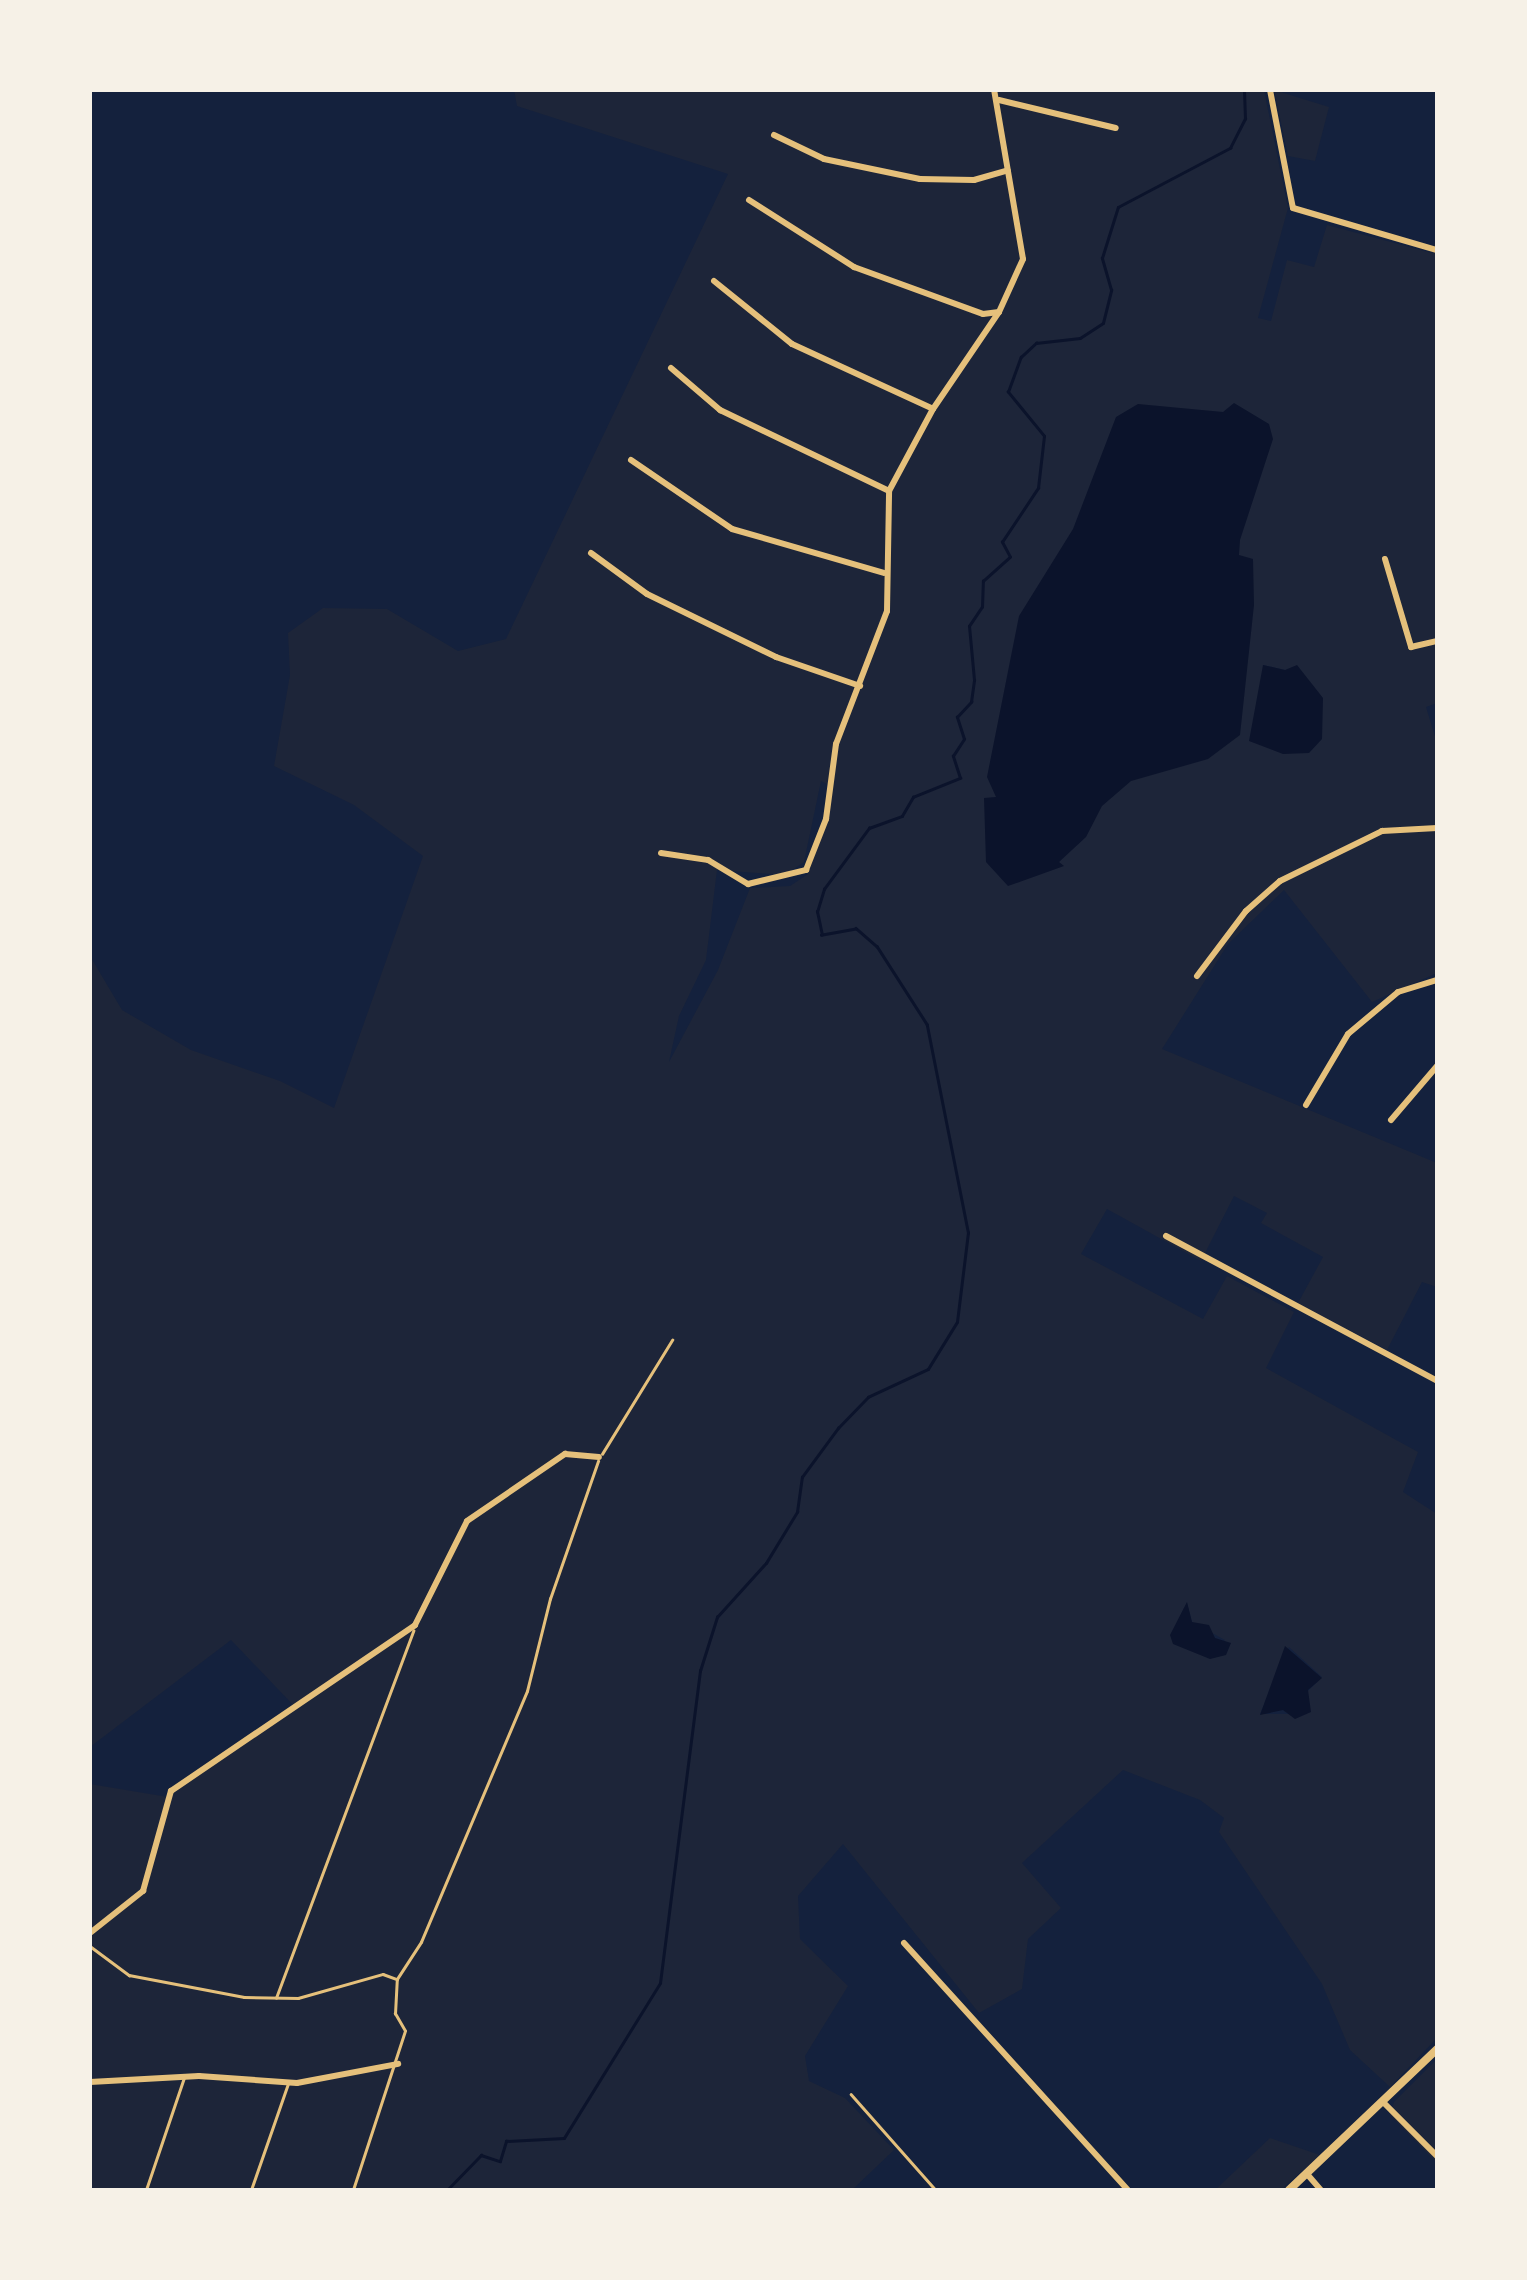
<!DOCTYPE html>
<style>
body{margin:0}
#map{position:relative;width:1527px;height:2280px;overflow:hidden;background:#14213d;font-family:"Open Sans",sans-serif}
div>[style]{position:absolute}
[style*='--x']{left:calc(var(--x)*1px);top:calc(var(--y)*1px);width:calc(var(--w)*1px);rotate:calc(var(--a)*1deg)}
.green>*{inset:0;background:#1d2539}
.water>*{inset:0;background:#0b132b}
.stream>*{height:2.5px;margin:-1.25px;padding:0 1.25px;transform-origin:1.25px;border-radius:1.25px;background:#0b132b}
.service>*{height:2.5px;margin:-1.25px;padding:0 1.25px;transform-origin:1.25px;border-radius:1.25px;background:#e5c07b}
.minor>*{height:6px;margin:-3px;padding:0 3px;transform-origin:3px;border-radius:3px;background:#e5c07b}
.tertiary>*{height:8px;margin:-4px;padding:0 4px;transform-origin:4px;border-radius:4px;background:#e5c07b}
span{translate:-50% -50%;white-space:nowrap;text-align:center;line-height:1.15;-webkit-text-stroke:9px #f6f1e7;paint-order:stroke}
.frame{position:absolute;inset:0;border:92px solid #f6f1e7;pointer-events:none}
</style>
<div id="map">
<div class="green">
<div style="clip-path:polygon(evenodd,514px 90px,1264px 90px,1288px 208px,1258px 318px,1271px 321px,1287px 260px,1314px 267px,1327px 225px,1432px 253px,1437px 234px,1437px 703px,1426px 707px,1437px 743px,1437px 973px,1372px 1002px,1284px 890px,1228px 944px,1162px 1049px,1437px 1163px,1437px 1287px,1422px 1282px,1387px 1350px,1298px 1303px,1323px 1257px,1261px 1223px,1267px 1213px,1234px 1196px,1201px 1261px,1107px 1209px,1081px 1254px,1203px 1319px,1227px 1276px,1294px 1312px,1266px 1368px,1418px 1452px,1403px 1492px,1437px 1514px,1437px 2038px,1390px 2087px,1350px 2050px,1322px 1984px,1219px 1832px,1224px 1818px,1200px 1800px,1123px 1770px,1022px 1863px,1061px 1908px,1028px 1939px,1022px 1989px,979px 2013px,843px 1844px,798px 1896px,800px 1939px,848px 1986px,805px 2056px,809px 2081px,845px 2098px,894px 2150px,852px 2190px,90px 2190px,90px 1784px,168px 1797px,296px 1708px,231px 1640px,90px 1747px,90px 956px,122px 1010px,191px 1050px,280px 1081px,334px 1108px,423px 856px,354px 805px,274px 766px,290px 675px,288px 633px,323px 608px,387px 609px,458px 651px,506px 639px,728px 174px,517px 106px,514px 90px,1263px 665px,1285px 670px,1283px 754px,1263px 665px,514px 90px,821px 781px,833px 787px,808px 874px,790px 886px,750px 888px,718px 970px,669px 1062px,679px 1016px,706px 960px,717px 870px,785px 875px,804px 862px,821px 781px,514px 90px,1187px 1603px,1192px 1622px,1225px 1640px,1203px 1656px,1181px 1614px,1187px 1603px,514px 90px,1289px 1647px,1322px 1677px,1308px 1691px,1305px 1714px,1260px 1714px,1289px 1647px)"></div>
<div style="clip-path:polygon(1274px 90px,1329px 107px,1315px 161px,1288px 156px)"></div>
<div style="clip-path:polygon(1437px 2059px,1437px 2163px,1390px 2115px,1394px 2102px)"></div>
<div style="clip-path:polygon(1270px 2138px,1320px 2155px,1281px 2190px,1215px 2190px)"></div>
</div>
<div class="water">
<div style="clip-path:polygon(1234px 403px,1269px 424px,1273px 439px,1240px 540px,1239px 555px,1253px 559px,1254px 605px,1240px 735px,1208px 759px,1131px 781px,1102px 806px,1086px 837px,1059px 862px,1064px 866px,1008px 886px,986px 862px,984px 798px,996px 797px,987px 777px,1019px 616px,1073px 529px,1116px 417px,1138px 404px,1223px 412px)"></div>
<div style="clip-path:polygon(1263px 665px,1285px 670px,1297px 665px,1323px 698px,1322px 739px,1309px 753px,1283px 754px,1249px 741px)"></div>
<div style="clip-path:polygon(1187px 1602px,1192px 1622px,1209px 1625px,1215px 1638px,1231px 1643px,1226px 1655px,1210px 1659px,1173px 1644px,1170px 1635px)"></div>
<div style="clip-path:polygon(1285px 1646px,1322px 1678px,1308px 1690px,1311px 1712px,1295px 1719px,1283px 1710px,1260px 1715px)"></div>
</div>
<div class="stream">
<div style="--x:447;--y:2190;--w:49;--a:-45.8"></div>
<div style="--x:481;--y:2155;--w:20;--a:18"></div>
<div style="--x:500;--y:2161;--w:21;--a:-73"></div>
<div style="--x:506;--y:2141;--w:58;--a:-3"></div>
<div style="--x:564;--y:2138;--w:182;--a:-58.2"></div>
<div style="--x:660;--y:1983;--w:315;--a:-82.7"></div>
<div style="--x:700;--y:1671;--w:57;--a:-72.5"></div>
<div style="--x:717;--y:1617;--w:73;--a:-47.8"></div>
<div style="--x:766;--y:1563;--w:60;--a:-58.7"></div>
<div style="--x:797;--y:1512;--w:35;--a:-82"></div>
<div style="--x:802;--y:1477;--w:61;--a:-53.7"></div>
<div style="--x:838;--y:1428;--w:43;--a:-45.9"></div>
<div style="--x:868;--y:1397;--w:66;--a:-25"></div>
<div style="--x:928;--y:1369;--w:55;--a:-58.3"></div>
<div style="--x:957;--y:1322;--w:90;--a:-83"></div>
<div style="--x:968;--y:1233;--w:212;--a:-101.2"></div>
<div style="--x:927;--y:1025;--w:93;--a:-122.7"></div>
<div style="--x:877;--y:947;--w:28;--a:-139"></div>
<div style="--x:856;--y:929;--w:35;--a:170"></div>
<div style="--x:822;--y:935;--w:24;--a:-102"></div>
<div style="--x:817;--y:912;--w:24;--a:-73"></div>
<div style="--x:824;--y:889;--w:76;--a:-53.6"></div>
<div style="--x:869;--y:828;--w:35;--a:-20"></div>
<div style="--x:902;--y:816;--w:22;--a:-60"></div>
<div style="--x:913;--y:797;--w:51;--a:-22"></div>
<div style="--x:960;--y:778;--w:23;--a:-108"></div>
<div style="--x:953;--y:756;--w:20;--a:-57"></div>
<div style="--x:964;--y:739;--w:23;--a:-108"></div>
<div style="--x:957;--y:717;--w:21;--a:-47"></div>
<div style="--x:971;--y:702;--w:22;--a:-82"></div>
<div style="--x:974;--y:680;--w:54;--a:-95.3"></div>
<div style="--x:969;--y:626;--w:23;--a:-56"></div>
<div style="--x:982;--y:607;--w:26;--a:-88"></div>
<div style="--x:983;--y:581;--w:36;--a:-42"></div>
<div style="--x:1010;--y:557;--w:17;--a:-118"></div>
<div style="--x:1002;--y:542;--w:65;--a:-56.3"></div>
<div style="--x:1038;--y:488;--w:52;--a:-83.4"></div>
<div style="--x:1044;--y:436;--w:57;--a:-129.3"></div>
<div style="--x:1008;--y:392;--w:37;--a:-70"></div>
<div style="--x:1021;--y:357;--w:21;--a:-43"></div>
<div style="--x:1036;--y:343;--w:44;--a:-6.5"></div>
<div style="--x:1080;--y:338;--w:27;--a:-33"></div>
<div style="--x:1103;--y:323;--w:34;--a:-76"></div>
<div style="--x:1111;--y:290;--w:33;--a:-106"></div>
<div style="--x:1102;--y:258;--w:53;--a:-72.6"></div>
<div style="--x:1118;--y:207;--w:127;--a:-27.8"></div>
<div style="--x:1230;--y:148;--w:33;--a:-63"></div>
<div style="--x:1245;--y:119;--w:29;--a:-92"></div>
</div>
<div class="service">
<div style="--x:602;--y:1454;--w:134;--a:-58.4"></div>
<div style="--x:90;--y:1946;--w:49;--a:36.6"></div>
<div style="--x:129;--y:1975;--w:117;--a:10.8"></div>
<div style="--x:244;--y:1997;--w:54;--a:1.1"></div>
<div style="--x:298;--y:1998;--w:88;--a:-15.8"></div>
<div style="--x:383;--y:1974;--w:15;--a:20"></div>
<div style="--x:397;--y:1979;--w:44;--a:-57"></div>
<div style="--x:421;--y:1942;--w:272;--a:-67.1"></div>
<div style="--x:527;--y:1691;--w:95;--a:-76"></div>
<div style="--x:550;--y:1599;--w:146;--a:-70.8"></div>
<div style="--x:276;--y:1998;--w:392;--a:-69.5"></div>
<div style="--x:851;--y:2094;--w:128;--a:48.5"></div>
<div style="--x:146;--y:2190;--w:118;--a:-71.3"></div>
<div style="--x:251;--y:2190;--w:112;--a:-70.8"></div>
<div style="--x:353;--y:2190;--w:167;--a:-71.9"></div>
<div style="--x:405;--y:2031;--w:20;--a:-120"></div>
<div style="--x:395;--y:2014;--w:33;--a:-87"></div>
</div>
<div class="minor">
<div style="--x:1270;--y:90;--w:120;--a:79"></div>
<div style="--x:1293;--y:208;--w:150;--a:16.3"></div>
<div style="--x:999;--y:100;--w:120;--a:13.5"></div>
<div style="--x:774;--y:135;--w:55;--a:25.6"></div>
<div style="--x:824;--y:159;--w:98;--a:11.8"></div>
<div style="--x:920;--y:179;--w:54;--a:1.1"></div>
<div style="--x:974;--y:180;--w:35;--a:-16"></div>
<div style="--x:749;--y:200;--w:125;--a:32.5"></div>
<div style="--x:854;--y:267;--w:137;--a:20"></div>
<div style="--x:983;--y:314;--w:16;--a:-7"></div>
<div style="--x:714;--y:281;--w:100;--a:38.9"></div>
<div style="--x:792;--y:344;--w:155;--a:24.7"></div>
<div style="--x:671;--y:368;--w:65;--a:40.6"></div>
<div style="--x:720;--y:410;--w:187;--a:25.6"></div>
<div style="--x:631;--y:460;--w:122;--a:34.3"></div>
<div style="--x:732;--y:529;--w:158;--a:16.1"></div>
<div style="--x:591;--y:553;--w:69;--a:36.2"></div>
<div style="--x:647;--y:594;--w:144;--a:26"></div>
<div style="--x:776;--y:657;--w:89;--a:19"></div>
<div style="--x:1385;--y:559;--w:92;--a:73.5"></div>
<div style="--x:1411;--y:647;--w:27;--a:-13"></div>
<div style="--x:661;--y:853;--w:48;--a:8.5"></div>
<div style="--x:708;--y:860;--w:47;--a:31"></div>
<div style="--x:748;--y:884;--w:60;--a:-13.6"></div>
<div style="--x:806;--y:870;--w:55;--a:-68.6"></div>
<div style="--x:826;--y:819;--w:76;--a:-82.4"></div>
<div style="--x:836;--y:744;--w:142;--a:-69"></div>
<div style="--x:887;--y:611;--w:120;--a:-89"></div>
<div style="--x:889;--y:491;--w:93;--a:-61.8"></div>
<div style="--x:933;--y:409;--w:117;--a:-55.8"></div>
<div style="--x:999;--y:312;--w:58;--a:-65.6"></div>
<div style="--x:1023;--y:259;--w:171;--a:-99.7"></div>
<div style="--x:1197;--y:976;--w:81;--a:-53"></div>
<div style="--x:1246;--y:911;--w:45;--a:-41.4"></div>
<div style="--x:1280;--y:881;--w:114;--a:-26.1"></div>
<div style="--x:1382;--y:831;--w:55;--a:-3.1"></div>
<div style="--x:1306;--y:1105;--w:82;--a:-59.4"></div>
<div style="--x:1348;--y:1034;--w:65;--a:-40"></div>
<div style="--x:1398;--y:992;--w:41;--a:-17.1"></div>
<div style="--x:1391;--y:1120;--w:71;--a:-49.6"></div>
<div style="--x:1166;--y:1236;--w:307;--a:28.1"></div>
<div style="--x:90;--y:1933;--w:68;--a:-38.4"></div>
<div style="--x:143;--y:1891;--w:104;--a:-74.4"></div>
<div style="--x:171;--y:1791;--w:295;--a:-34.2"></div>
<div style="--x:415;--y:1625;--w:116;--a:-63.4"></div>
<div style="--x:467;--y:1521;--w:119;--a:-34.4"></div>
<div style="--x:565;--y:1454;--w:34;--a:5"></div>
<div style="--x:904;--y:1943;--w:333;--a:47.8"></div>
<div style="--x:90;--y:2082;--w:109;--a:-3.2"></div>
<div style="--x:199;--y:2076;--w:98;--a:4.1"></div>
<div style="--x:297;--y:2083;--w:103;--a:-10.7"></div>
<div style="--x:1384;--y:2103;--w:75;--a:45"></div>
<div style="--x:1307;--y:2174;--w:21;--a:49"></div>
</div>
<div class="tertiary">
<div style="--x:1289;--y:2190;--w:204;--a:-43.6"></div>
</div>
<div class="frame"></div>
</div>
